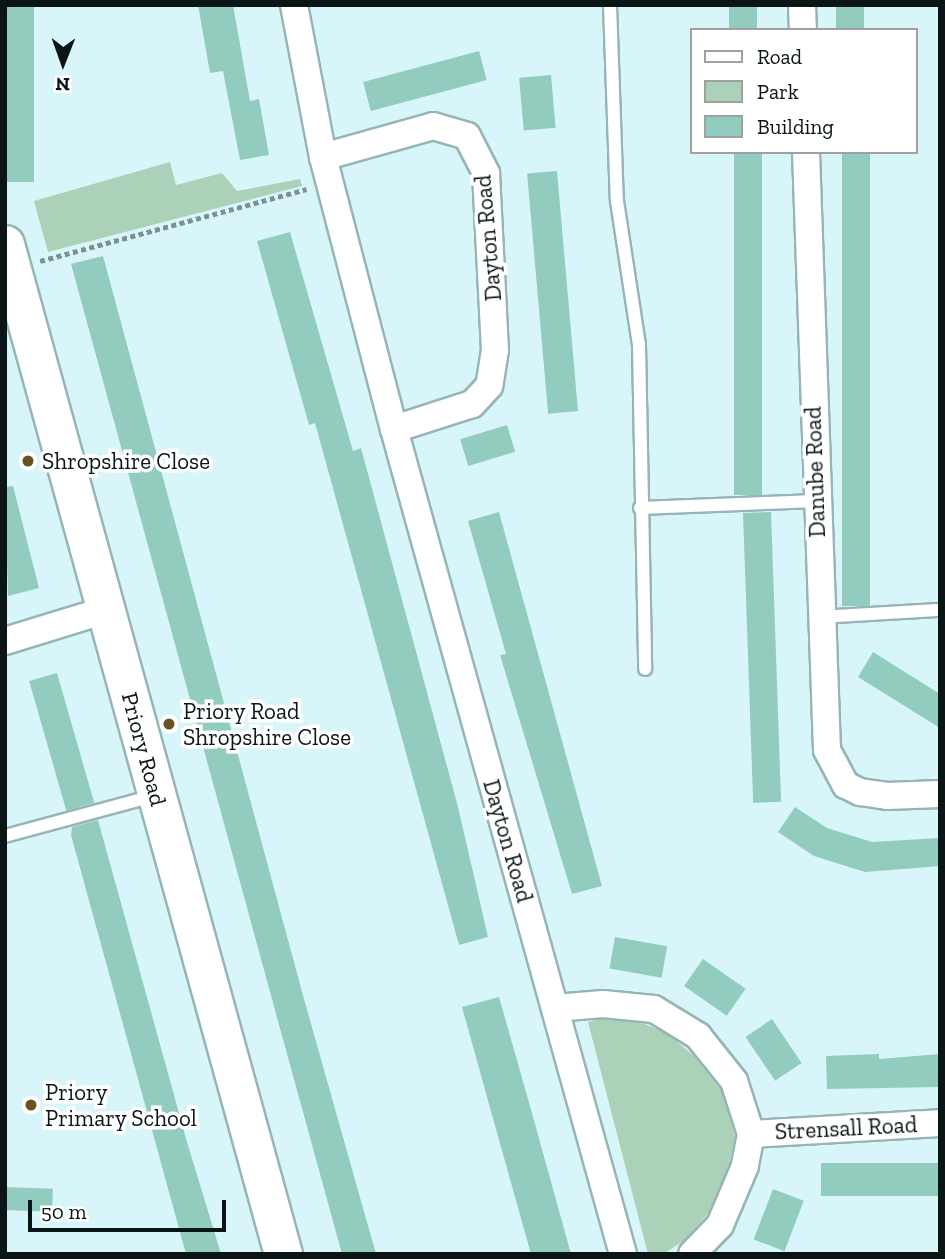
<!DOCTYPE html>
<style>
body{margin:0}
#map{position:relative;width:945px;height:1259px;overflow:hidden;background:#d8f6f9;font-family:"Zilla Slab",serif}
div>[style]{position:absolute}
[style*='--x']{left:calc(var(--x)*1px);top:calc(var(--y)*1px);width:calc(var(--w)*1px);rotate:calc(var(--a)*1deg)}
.green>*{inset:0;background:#acd1b9}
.building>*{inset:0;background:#92ccbf;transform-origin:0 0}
.path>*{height:4.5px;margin-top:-2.25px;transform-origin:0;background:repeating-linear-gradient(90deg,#7c9193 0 5px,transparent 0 8.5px)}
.roads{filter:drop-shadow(2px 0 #97b4b6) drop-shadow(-2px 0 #97b4b6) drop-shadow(0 2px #97b4b6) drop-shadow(0 -2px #97b4b6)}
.lane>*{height:12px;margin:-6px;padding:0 6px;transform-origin:6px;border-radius:6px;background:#fff}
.street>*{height:26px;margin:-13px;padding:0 13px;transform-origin:13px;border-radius:13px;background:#fff}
.secondary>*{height:37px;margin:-18.5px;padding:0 18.5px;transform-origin:18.5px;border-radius:18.5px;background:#fff}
.dots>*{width:19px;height:19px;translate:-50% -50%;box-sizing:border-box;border:4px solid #fff;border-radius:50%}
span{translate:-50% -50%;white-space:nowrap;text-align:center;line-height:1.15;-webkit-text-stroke:7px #fff;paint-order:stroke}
.street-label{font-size:23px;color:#0b1516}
.poi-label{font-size:23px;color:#0b1516}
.left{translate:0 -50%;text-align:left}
.frame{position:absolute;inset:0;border:7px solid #0b1516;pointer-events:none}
.legend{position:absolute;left:690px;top:28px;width:228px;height:126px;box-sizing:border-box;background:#fff;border:2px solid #9da1a2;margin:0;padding:9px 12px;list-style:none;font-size:21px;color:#0b1516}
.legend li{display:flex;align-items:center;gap:14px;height:35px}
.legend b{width:35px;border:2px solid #9da1a2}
.north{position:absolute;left:28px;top:28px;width:70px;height:70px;-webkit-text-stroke:5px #fff;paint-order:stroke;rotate:181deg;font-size:19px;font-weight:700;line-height:28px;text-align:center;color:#0b1516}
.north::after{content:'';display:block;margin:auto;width:24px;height:32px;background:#0b1516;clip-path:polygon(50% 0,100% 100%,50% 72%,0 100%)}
.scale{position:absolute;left:28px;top:1200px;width:198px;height:32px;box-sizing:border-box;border:4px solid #0b1516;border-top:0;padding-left:9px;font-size:21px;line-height:24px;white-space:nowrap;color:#0b1516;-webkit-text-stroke:5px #fff;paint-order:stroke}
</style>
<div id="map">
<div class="green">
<div style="clip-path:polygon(170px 162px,176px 185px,222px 173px,237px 191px,300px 179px,302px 186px,48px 252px,34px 201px)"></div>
<div style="clip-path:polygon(607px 1016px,628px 1017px,668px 1034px,694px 1056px,723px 1093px,731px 1112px,735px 1138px,726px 1178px,709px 1212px,685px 1240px,663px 1254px,648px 1254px,588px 1022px)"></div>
</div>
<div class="building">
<div style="left:5px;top:5px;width:29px;height:177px"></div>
<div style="clip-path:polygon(198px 5px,233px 5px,250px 101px,259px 99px,269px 155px,240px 160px,223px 71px,210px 73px)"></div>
<div style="left:729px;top:5px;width:28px;height:25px"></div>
<div style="left:836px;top:5px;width:28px;height:25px"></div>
<div style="left:479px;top:51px;width:30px;height:120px;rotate:75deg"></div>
<div style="left:551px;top:75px;width:53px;height:32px;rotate:85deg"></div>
<div style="left:734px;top:152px;width:28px;height:343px"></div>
<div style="left:842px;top:152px;width:28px;height:454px"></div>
<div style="left:557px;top:171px;width:241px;height:30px;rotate:85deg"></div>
<div style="clip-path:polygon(290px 232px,353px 451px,361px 448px,458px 807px,488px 937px,459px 945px,315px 423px,309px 425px,257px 241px)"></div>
<div style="clip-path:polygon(103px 256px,304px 999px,376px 1254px,342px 1254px,278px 1021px,71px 264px)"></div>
<div style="left:507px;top:425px;width:28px;height:49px;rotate:73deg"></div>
<div style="clip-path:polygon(13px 486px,39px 588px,8px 596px,5px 487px)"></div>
<div style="clip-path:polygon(499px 512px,602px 886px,572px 894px,500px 655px,506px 654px,468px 521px)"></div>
<div style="left:771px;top:512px;width:290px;height:28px;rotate:88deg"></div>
<div style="clip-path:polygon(873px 652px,940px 694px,940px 728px,858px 677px)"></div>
<div style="left:57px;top:673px;width:135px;height:29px;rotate:74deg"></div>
<div style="clip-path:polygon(795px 807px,827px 828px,872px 842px,940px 838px,940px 866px,865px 872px,814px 856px,778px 832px)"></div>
<div style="clip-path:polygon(98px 820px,187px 1142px,221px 1254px,186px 1254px,71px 835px,72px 827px)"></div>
<div style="left:615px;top:937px;width:53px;height:32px;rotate:10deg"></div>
<div style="left:703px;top:959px;width:52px;height:33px;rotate:35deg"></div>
<div style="clip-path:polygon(499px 997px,530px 1106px,571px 1254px,531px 1254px,487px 1097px,462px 1007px)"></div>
<div style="left:772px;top:1019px;width:53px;height:32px;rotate:56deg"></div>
<div style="clip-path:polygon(879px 1054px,879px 1059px,940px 1054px,940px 1087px,827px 1089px,826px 1056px)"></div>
<div style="left:940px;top:1163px;width:33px;height:119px;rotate:90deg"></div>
<div style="left:5px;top:1187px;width:48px;height:23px;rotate:2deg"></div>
<div style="left:773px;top:1189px;width:33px;height:54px;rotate:21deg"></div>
</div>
<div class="path">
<div style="--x:40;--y:261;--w:276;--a:-15.1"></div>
</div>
<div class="roads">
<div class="lane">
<div style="--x:610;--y:5;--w:196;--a:88"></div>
<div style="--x:617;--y:201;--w:146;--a:81.3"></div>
<div style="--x:639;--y:345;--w:324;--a:88.9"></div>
<div style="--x:640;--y:508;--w:176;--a:-2.3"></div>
<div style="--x:821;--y:617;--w:119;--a:-3.4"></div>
<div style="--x:5;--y:836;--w:153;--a:-15.1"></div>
</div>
<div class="street">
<div style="--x:294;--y:5;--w:155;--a:79.2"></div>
<div style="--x:323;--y:157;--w:281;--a:75.4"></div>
<div style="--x:394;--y:429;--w:856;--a:74.49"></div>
<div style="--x:802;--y:5;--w:25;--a:88"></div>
<div style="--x:806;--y:152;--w:598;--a:87.99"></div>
<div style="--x:827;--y:750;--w:40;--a:62"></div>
<div style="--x:846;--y:785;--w:16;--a:27"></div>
<div style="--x:860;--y:792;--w:27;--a:8"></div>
<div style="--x:887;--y:796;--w:53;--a:-2.2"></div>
<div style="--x:323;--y:157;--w:114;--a:-15.7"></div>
<div style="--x:433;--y:126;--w:35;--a:16"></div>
<div style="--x:467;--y:136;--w:42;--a:62.8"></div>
<div style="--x:486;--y:173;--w:177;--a:87.1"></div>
<div style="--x:495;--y:350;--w:36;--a:99"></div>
<div style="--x:489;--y:386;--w:25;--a:133"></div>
<div style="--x:472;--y:404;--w:82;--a:162.2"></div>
<div style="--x:5;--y:641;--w:106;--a:-17.1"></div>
<div style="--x:555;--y:1008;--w:48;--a:-4.8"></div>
<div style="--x:603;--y:1004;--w:51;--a:5.6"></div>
<div style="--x:654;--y:1009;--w:52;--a:31.5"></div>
<div style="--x:698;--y:1036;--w:58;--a:51.3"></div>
<div style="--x:734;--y:1081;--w:56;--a:72.2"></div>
<div style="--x:751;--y:1134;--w:33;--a:101"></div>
<div style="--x:745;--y:1166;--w:64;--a:113"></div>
<div style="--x:720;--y:1225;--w:40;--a:134"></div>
<div style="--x:751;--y:1134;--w:189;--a:-3.3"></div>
</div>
<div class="secondary">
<div style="--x:5;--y:244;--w:1048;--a:74.61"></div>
</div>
</div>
<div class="dots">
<div style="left:28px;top:461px;background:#685222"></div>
<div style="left:169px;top:724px;background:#685222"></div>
<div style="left:31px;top:1105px;background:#685222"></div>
</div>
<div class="street-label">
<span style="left:488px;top:238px;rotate:-95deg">Dayton Road</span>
<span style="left:815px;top:472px;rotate:-92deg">Danube Road</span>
<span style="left:144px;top:749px;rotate:75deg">Priory Road</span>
<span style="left:508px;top:841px;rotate:74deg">Dayton Road</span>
<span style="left:846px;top:1128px;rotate:-3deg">Strensall Road</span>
</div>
<div class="poi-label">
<span class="left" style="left:42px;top:461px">Shropshire Close</span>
<span class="left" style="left:183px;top:724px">Priory Road<br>Shropshire Close</span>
<span class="left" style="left:45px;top:1105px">Priory<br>Primary School</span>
</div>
<div class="frame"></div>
<ul class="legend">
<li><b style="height:9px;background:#fff"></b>Road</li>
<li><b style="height:19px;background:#acd1b9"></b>Park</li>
<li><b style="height:19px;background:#92ccbf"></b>Building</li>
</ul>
<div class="north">N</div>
<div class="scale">50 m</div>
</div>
